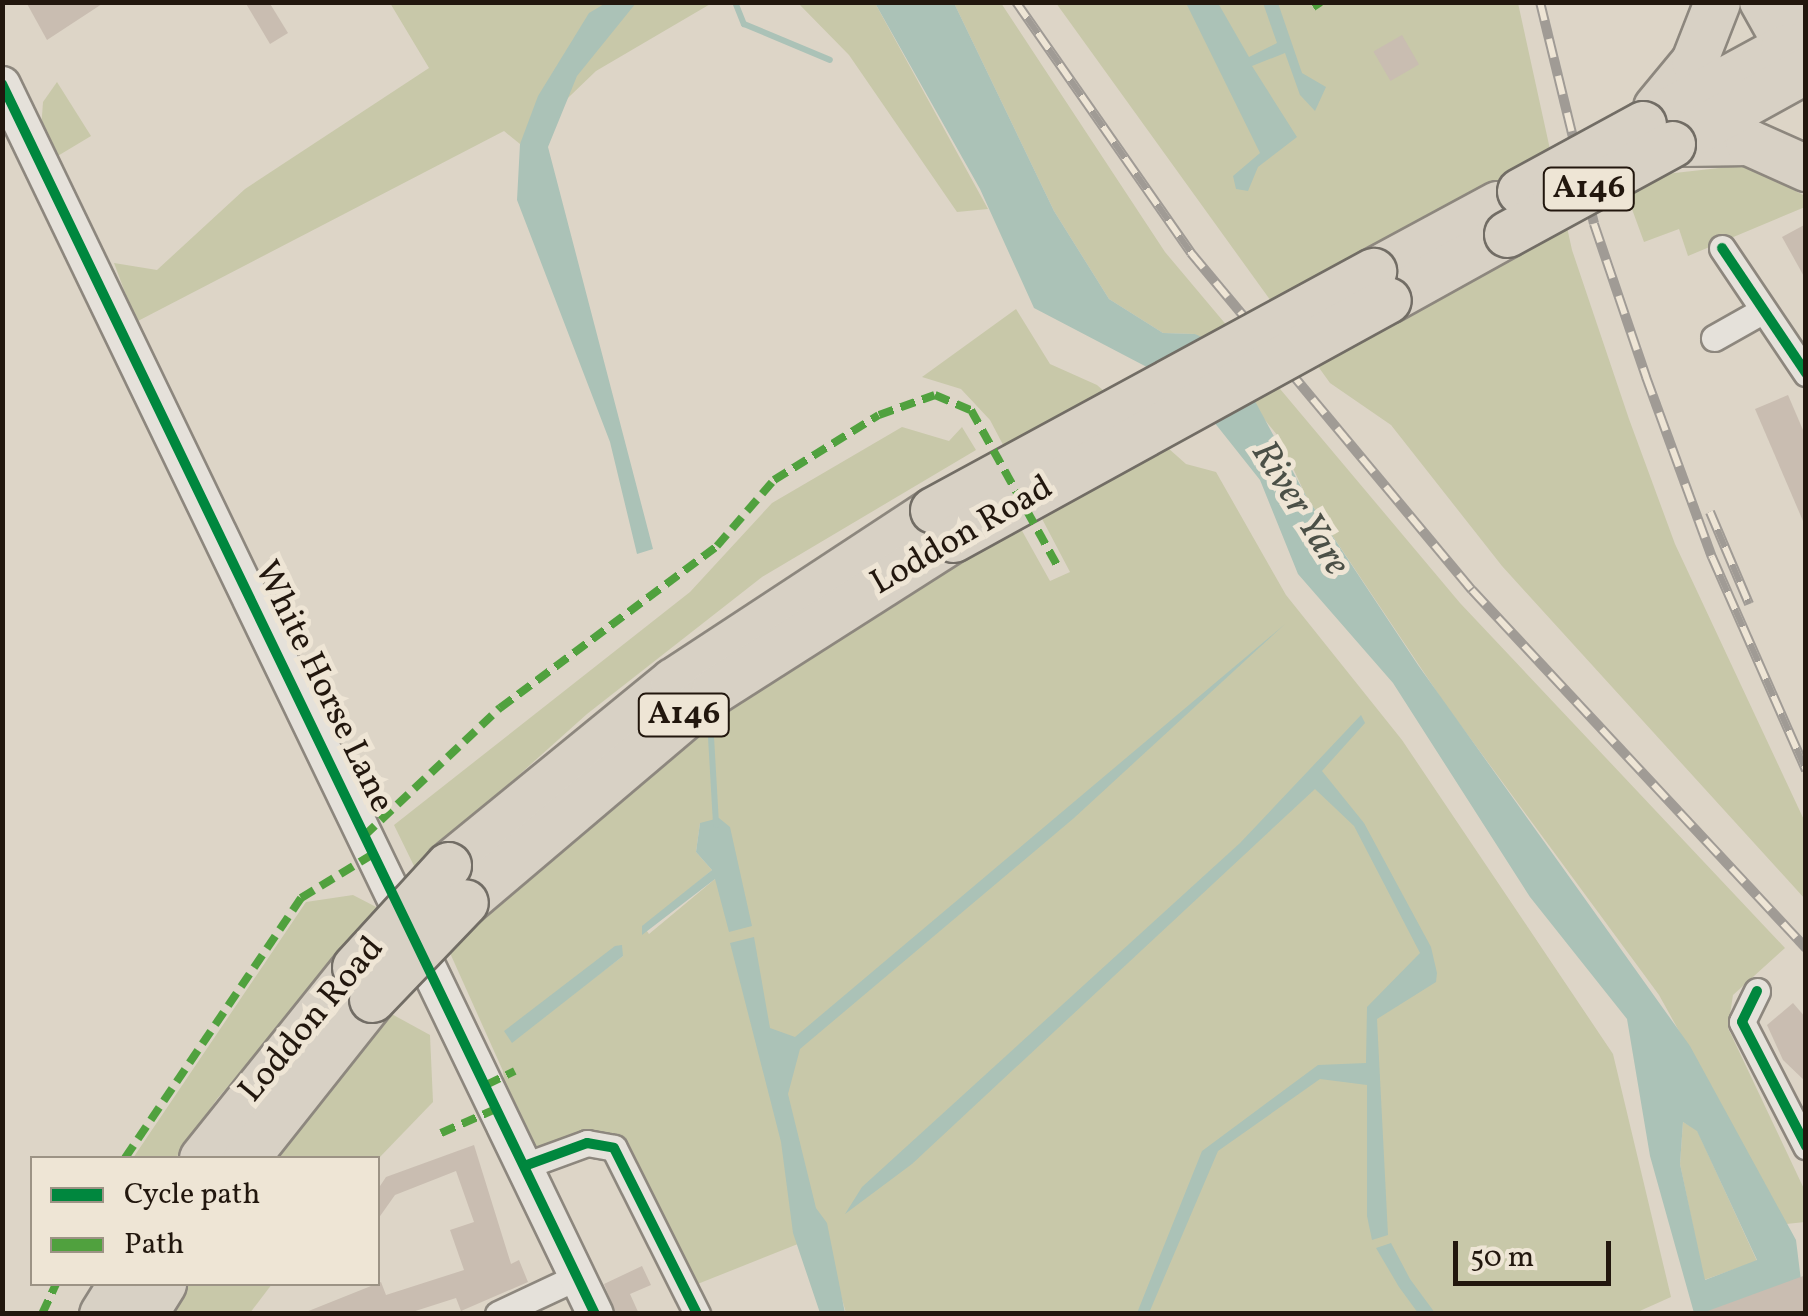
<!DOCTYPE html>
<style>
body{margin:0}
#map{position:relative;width:1808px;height:1316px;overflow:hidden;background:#ddd5c7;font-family:Vollkorn,serif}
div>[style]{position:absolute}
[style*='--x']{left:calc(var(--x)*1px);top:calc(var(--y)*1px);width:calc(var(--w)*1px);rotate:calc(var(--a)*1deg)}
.green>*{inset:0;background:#c8c8a9}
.water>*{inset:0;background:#abc2b7}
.stream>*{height:6px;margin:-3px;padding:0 3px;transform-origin:3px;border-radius:3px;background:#abc2b7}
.building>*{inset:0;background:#c9bdb1;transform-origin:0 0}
.roads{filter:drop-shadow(2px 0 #8d877e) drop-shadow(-2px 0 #8d877e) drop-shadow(0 2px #8d877e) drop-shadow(0 -2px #8d877e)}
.street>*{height:25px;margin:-12.5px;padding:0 12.5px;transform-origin:12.5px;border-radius:12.5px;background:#e5e1da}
.secondary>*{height:35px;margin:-17.5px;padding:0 17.5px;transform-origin:17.5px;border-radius:17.5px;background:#e5e1da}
.primary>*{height:38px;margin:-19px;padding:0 19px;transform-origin:19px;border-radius:19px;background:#d8d1c5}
.highway>*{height:45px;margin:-22.5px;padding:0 22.5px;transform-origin:22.5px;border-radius:22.5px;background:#d8d1c5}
.rail>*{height:10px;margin-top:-5px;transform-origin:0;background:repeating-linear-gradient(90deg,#eee5d5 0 19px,#a09b95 0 38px);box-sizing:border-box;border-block:2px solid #a09b95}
.bridges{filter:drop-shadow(2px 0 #726d65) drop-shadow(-2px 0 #726d65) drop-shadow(0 2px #726d65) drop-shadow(0 -2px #726d65)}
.highway-bridge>*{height:45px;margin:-22.5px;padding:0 22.5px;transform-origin:22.5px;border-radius:22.5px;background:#d8d1c5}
.quiet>*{height:8px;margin-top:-4px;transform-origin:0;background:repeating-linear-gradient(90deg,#50a13e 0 15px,transparent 0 23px)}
.cycleway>*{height:10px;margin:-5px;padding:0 5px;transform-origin:5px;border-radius:5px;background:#00873e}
span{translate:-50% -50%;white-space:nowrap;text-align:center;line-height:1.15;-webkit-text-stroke:10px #eee5d5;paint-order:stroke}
.shield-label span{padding:2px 8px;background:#eee5d5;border:2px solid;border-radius:8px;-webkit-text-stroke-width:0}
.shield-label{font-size:32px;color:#22170e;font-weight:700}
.street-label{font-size:35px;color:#22170e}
.water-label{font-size:38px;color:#4b5047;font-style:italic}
.frame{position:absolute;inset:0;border:5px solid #22170e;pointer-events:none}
.legend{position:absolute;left:30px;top:1156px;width:350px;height:130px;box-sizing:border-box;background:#eee5d5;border:2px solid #9c9385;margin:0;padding:12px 18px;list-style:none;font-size:30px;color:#22170e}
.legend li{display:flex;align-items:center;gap:20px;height:50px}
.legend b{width:50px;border:2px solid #9c9385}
.scale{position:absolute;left:1453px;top:1241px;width:158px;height:45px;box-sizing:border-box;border:5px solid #22170e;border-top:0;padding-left:12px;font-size:30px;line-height:35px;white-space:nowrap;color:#22170e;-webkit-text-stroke:8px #eee5d5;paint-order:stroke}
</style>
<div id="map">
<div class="green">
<div style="clip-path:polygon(390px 3px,712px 3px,596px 71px,520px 144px,504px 131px,136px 322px,114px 263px,157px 270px,245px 189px,429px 68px)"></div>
<div style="clip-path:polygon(798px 3px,875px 3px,988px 209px,957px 212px,849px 55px)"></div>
<div style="clip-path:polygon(954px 3px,1001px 3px,1165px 252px,1460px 603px,1785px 948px,1733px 995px,1728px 1028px,1805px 1191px,1805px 1222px,1786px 1224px,1659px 995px,1445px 704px,1306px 496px,1278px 436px,1195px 334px,1163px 333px,1109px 299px,1054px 211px)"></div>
<div style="clip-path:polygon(1056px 3px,1518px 3px,1572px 250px,1629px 419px,1675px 544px,1805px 822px,1805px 899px,1502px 566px,1391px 425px,1330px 383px)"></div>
<div style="clip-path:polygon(57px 82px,91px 136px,51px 160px,41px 130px,43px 102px)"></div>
<div style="clip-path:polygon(1746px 165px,1805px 196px,1805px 207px,1688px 256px,1679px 229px,1644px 242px,1621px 179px)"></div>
<div style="clip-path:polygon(evenodd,1016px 309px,1050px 364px,1097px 385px,1186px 464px,1216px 472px,1286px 595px,1402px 740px,1613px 1054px,1671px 1297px,1633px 1314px,846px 1313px,823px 1234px,690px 1287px,625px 1147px,535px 1158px,508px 1109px,503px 1071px,450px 953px,569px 831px,730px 698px,1016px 520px,1050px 581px,1070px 572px,990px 420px,961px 389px,922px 377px,1016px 309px,700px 823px,730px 827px,730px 849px,715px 879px,649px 934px,644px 927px,712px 870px,696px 852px,700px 823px,1016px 309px,615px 947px,623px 956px,514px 1039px,510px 1033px,615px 947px)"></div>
<div style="clip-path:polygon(902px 427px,949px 441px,962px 427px,976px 450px,762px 577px,587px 714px,415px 868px,394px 825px,690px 592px,772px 503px)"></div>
<div style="clip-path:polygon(353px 895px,380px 909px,217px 1099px,176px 1158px,133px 1158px,306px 902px)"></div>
<div style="clip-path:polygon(388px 1012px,430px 1035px,433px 1102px,378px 1159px,272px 1158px)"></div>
<div style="clip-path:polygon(1683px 1122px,1697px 1130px,1757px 1261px,1704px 1280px,1680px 1164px)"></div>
<div style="clip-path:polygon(188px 1284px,272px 1284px,250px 1313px,169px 1314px)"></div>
</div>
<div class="water">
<div style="clip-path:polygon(606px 3px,636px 3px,577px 76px,548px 147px,653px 549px,637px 554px,610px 442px,517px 200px,520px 144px,538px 96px,589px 13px)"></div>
<div style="clip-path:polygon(evenodd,875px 3px,954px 3px,1054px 211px,1109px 299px,1163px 333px,1195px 334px,1227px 349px,1306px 496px,1418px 665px,1690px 1046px,1796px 1240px,1805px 1313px,1694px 1313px,1650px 1156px,1627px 1019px,1530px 897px,1393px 683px,1298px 574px,1260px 480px,1187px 388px,1034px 308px,980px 189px,875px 3px,1683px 1122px,1697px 1131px,1757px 1260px,1705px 1280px,1680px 1164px,1683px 1122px)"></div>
<div style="clip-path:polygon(1186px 3px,1218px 3px,1249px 57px,1277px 43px,1263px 3px,1278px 3px,1302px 73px,1326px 87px,1315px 111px,1300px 95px,1285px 53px,1252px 66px,1297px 137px,1258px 167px,1248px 191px,1236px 189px,1233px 176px,1260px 153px)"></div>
<div style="clip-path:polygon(1285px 624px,1074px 818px,800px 1049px,788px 1094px,816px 1208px,827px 1223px,845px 1313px,820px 1313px,793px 1233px,781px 1142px,730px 943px,754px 937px,770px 1028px,795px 1037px)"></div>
<div style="clip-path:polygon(1361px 715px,1365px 723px,1322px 771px,1364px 823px,1431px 947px,1437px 973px,1436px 982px,1377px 1019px,1388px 1235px,1372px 1240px,1367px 1216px,1367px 1085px,1320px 1079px,1218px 1151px,1149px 1313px,1137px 1313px,1202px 1151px,1318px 1065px,1366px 1063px,1367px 1007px,1420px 953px,1354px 826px,1315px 789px,912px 1164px,845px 1214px,862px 1187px,1240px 843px)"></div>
<div style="clip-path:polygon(719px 818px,730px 827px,752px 926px,729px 932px,715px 879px,642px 935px,642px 926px,712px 870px,696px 852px,700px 823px)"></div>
<div style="clip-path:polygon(615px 946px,622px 945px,623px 956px,512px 1043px,504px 1031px)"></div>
<div style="clip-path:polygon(1391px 1243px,1410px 1279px,1435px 1313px,1418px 1313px,1399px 1287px,1376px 1248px)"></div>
</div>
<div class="stream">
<div style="--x:735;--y:2;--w:24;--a:68"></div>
<div style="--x:744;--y:24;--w:93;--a:22.7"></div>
<div style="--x:711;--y:737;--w:88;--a:86.7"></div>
</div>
<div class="building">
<div style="clip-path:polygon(26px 2px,105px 2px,47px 40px)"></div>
<div style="clip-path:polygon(245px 2px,269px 2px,288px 33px,270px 44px)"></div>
<div style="left:1402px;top:35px;width:34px;height:33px;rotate:60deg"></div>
<div style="clip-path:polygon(1806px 224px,1806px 280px,1782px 237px)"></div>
<div style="clip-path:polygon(1788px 395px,1806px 437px,1806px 528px,1755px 409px)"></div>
<div style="clip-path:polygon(1793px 1003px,1806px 1018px,1806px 1082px,1783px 1060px,1767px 1025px)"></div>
<div style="clip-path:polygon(474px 1145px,511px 1264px,519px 1260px,528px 1282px,461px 1311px,456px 1298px,406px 1314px,301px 1314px,381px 1282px,386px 1295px,464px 1270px,450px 1230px,474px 1222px,456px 1171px,395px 1195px,378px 1219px,378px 1189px,386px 1177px)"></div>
<div style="clip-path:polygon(642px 1266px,651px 1285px,630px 1294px,639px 1314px,616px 1314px,604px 1284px)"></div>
<div style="clip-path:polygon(1806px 1275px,1806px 1314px,1705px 1314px,1705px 1312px)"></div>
</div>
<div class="roads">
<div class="street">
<div style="--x:1722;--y:248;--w:151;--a:56.1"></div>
<div style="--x:1714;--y:338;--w:55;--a:-29.4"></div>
<div style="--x:1757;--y:991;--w:34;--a:116"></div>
<div style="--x:1742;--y:1022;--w:140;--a:62.7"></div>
<div style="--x:527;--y:1165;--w:64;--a:-20.1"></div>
<div style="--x:587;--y:1143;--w:27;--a:10"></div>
<div style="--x:614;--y:1148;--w:186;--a:63.4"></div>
<div style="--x:498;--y:1314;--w:87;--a:-25.1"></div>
</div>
<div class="secondary">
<div style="--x:2;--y:84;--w:1365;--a:64.26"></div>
</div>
<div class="primary">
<div style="--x:1759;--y:2;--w:78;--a:60.8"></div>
</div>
<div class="highway">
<div style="--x:1788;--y:2;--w:35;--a:59"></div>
<div style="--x:1656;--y:107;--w:60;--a:-50.4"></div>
<div style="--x:1694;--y:61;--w:63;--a:-68.7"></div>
<div style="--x:1643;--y:124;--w:159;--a:-28.5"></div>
<div style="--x:1783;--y:48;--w:23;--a:-5"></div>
<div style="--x:1683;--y:143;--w:65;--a:-0.9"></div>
<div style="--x:1748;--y:142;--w:64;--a:24.1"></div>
<div style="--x:1672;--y:144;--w:153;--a:-28.9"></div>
<div style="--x:1373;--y:271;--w:141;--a:-28.4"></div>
<div style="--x:1388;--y:300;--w:136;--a:-29"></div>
<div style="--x:448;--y:865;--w:291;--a:-39.3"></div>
<div style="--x:673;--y:681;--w:311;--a:-33.3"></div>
<div style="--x:465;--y:902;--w:326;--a:-40.3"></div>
<div style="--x:714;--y:691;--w:283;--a:-32.5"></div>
<div style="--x:202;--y:1158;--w:245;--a:-51.3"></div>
<div style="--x:246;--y:1158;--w:203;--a:-51.6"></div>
<div style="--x:102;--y:1314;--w:36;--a:-58"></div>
<div style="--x:144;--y:1314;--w:36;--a:-58"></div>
</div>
</div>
<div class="rail">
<div style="--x:1016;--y:2;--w:306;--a:55.1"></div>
<div style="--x:1191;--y:253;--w:439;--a:50.2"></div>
<div style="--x:1472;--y:590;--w:490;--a:47"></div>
<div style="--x:1540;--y:2;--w:228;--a:76.3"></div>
<div style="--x:1594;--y:224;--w:162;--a:71.2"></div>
<div style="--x:1646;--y:377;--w:192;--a:69.9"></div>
<div style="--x:1712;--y:557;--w:233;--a:66.2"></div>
<div style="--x:1710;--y:512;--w:100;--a:67"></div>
</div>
<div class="bridges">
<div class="highway-bridge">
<div style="--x:1520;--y:191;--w:140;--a:-28.6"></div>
<div style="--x:1507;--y:234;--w:188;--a:-28.6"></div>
<div style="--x:933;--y:510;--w:501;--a:-28.51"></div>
<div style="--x:953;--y:539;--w:496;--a:-28.8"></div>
<div style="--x:355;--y:967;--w:138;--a:-47.6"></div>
<div style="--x:372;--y:999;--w:134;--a:-46.2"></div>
</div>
</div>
<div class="quiet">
<div style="--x:1313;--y:7;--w:9;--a:-32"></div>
<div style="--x:364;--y:836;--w:187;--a:-43.3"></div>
<div style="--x:500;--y:708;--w:271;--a:-36.7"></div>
<div style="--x:717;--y:546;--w:87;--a:-49.2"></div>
<div style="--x:774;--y:480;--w:123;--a:-31.8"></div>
<div style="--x:879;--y:415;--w:59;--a:-19.7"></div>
<div style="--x:935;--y:395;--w:39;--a:23"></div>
<div style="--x:971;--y:410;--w:179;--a:61"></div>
<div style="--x:486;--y:1085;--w:32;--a:-26"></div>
<div style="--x:441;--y:1133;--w:62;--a:-23.7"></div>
<div style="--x:125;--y:1158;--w:314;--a:-55.9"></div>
<div style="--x:301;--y:898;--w:84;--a:-31.4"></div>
<div style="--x:42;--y:1314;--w:33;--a:-65"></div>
</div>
<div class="cycleway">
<div style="--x:2;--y:84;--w:1365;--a:64.26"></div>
<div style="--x:1722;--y:248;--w:151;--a:56.1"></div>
<div style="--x:1757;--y:991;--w:34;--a:116"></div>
<div style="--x:1742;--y:1022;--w:140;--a:62.7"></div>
<div style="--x:527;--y:1165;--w:64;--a:-20.1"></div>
<div style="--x:587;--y:1143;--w:27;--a:10"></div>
<div style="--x:614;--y:1148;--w:186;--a:63.4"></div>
</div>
<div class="shield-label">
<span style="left:1589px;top:189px">A146</span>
<span style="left:684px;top:715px">A146</span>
</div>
<div class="street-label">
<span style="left:962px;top:536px;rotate:-30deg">Loddon Road</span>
<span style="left:323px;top:687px;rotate:64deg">White Horse Lane</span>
<span style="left:312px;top:1020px;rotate:-50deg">Loddon Road</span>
</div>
<div class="water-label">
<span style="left:1299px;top:509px;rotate:58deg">River Yare</span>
</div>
<div class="frame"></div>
<ul class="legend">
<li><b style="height:12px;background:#00873e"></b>Cycle path</li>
<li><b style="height:12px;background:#50a13e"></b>Path</li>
</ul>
<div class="scale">50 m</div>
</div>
